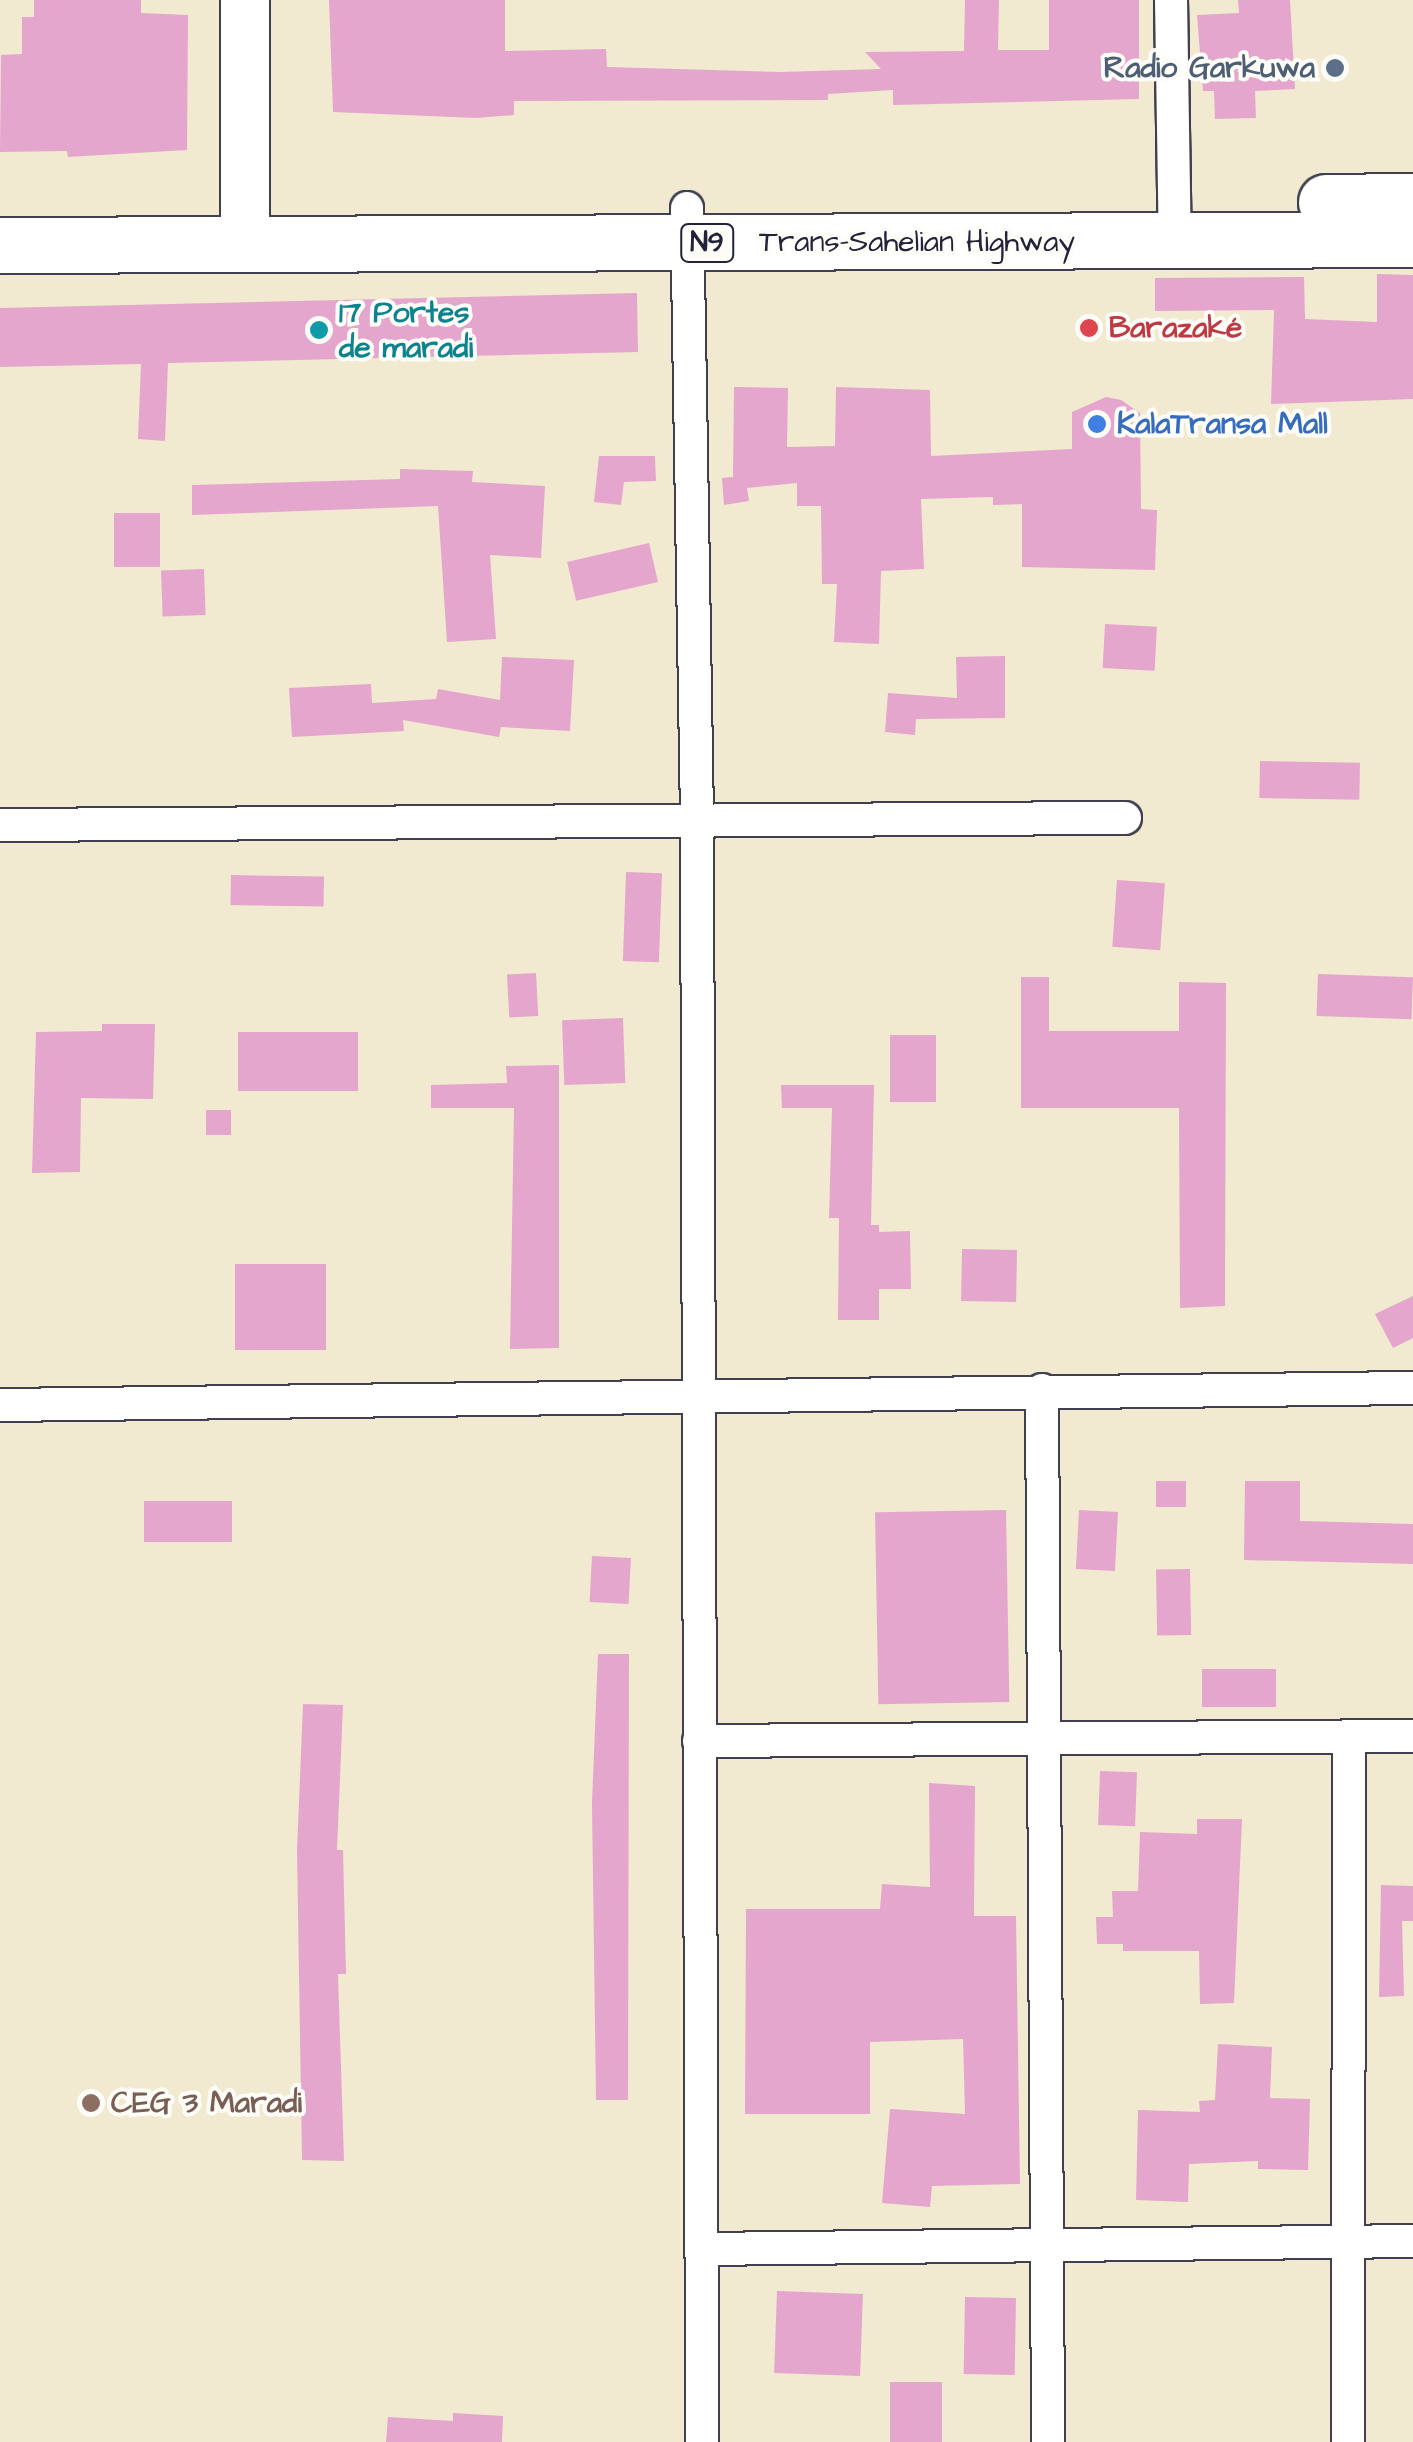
<!DOCTYPE html>
<meta charset="utf-8">
<style>
body{margin:0}
#map{position:relative;width:1413px;height:2442px;overflow:hidden;background:#f1e9d0;font-family:"Architects Daughter",sans-serif}
div>[style]{position:absolute}
[style*='--x']{left:calc(var(--x)*1px);top:calc(var(--y)*1px);width:calc(var(--w)*1px);rotate:calc(var(--a)*1deg)}
.building>*{inset:0;background:#e4a6cc;transform-origin:0 0}
.roads{filter:drop-shadow(2px 0 #414051) drop-shadow(-2px 0 #414051) drop-shadow(0 2px #414051) drop-shadow(0 -2px #414051)}
.street>*{height:32px;margin:-16px;padding:0 16px;transform-origin:16px;border-radius:16px;background:#fff}
.secondary>*{height:48px;margin:-24px;padding:0 24px;transform-origin:24px;border-radius:24px;background:#fff}
.highway>*{height:55px;margin:-27.5px;padding:0 27.5px;transform-origin:27.5px;border-radius:27.5px;background:#fff}
.dots>*{width:28px;height:28px;translate:-50% -50%;box-sizing:border-box;border:5px solid #fdfcf7;border-radius:50%}
span{translate:-50% -50%;white-space:nowrap;text-align:center;line-height:1.15;-webkit-text-stroke:8px #fdfcf7;paint-order:stroke}
.shield-label span{padding:2px 8px;background:#fdfcf7;border:2px solid;border-radius:8px;-webkit-text-stroke-width:0}
.shield-label{font-size:28px;color:#22223b;font-weight:700}
.service-label{font-size:30px;color:#4e5e75;font-weight:700}
.right{translate:-100% -50%;text-align:right}
.street-label{font-size:30px;color:#22223b}
.culture-label{font-size:30px;color:#0d838f;font-weight:700}
.left{translate:0 -50%;text-align:left}
.health-label{font-size:30px;color:#be3a42;font-weight:700}
.shop-label{font-size:30px;color:#366cbe;font-weight:700}
.education-label{font-size:30px;color:#785e54;font-weight:700}
</style>
<div id="map">
<div class="building">
<div style="clip-path:polygon(34px 0,141px 0,141px 13px,188px 15px,187px 150px,68px 157px,67px 151px,0 152px,1px 55px,22px 54px,22px 17px,34px 17px)"></div>
<div style="clip-path:polygon(329px 0,505px 0,505px 51px,606px 49px,607px 67px,780px 72px,881px 69px,865px 52px,964px 51px,965px 0,999px 0,998px 50px,1049px 50px,1049px 0,1139px 0,1139px 99px,893px 105px,893px 90px,828px 94px,828px 100px,514px 101px,514px 115px,476px 118px,333px 112px)"></div>
<div style="clip-path:polygon(1238px 0,1290px 0,1295px 89px,1255px 91px,1256px 118px,1215px 119px,1214px 91px,1203px 91px,1197px 15px,1239px 13px)"></div>
<div style="clip-path:polygon(1377px 274px,1413px 275px,1413px 399px,1271px 404px,1274px 310px,1155px 311px,1155px 278px,1304px 277px,1305px 319px,1377px 322px)"></div>
<div style="clip-path:polygon(637px 293px,638px 352px,168px 363px,165px 441px,138px 439px,141px 364px,0 367px,0 308px)"></div>
<div style="clip-path:polygon(734px 387px,788px 388px,787px 447px,835px 446px,836px 387px,930px 390px,931px 456px,1072px 449px,1072px 412px,1106px 397px,1121px 400px,1140px 413px,1141px 509px,1157px 510px,1155px 570px,1022px 567px,1022px 504px,993px 505px,993px 497px,921px 499px,924px 569px,881px 571px,879px 644px,834px 642px,837px 584px,822px 584px,821px 506px,797px 506px,797px 483px,747px 488px,749px 501px,724px 505px,722px 478px,733px 477px)"></div>
<div style="clip-path:polygon(599px 456px,655px 456px,656px 481px,624px 482px,621px 505px,594px 502px)"></div>
<div style="clip-path:polygon(400px 469px,473px 471px,472px 482px,545px 486px,541px 558px,490px 555px,496px 639px,447px 642px,438px 506px,192px 515px,192px 485px,400px 479px)"></div>
<div style="left:114px;top:513px;width:46px;height:54px"></div>
<div style="left:649px;top:543px;width:40px;height:84px;rotate:77deg"></div>
<div style="left:204px;top:569px;width:46px;height:43px;rotate:88deg"></div>
<div style="left:1105px;top:624px;width:52px;height:44px;rotate:3deg"></div>
<div style="clip-path:polygon(1005px 656px,1005px 718px,916px 719px,915px 735px,885px 732px,888px 693px,957px 698px,956px 657px)"></div>
<div style="clip-path:polygon(502px 657px,574px 660px,570px 731px,501px 727px,499px 737px,403px 720px,404px 731px,292px 737px,289px 688px,371px 684px,372px 703px,436px 699px,438px 689px,500px 700px)"></div>
<div style="left:1260px;top:761px;width:100px;height:37px;rotate:1deg"></div>
<div style="left:626px;top:872px;width:36px;height:89px;rotate:2deg"></div>
<div style="left:231px;top:875px;width:93px;height:30px;rotate:1deg"></div>
<div style="left:1117px;top:880px;width:48px;height:67px;rotate:4deg"></div>
<div style="left:536px;top:973px;width:43px;height:29px;rotate:87deg"></div>
<div style="left:1318px;top:974px;width:95px;height:42px;rotate:2deg"></div>
<div style="clip-path:polygon(1021px 977px,1049px 977px,1049px 1031px,1179px 1031px,1179px 982px,1226px 983px,1225px 1306px,1180px 1308px,1179px 1108px,1021px 1108px)"></div>
<div style="left:623px;top:1018px;width:65px;height:61px;rotate:88deg"></div>
<div style="clip-path:polygon(102px 1024px,155px 1024px,153px 1099px,81px 1098px,80px 1172px,32px 1173px,36px 1032px,102px 1031px)"></div>
<div style="left:238px;top:1032px;width:120px;height:59px"></div>
<div style="left:936px;top:1035px;width:67px;height:46px;rotate:90deg"></div>
<div style="clip-path:polygon(559px 1065px,559px 1348px,510px 1349px,514px 1108px,431px 1108px,431px 1085px,507px 1083px,506px 1066px)"></div>
<div style="clip-path:polygon(781px 1085px,874px 1085px,871px 1225px,879px 1225px,879px 1232px,910px 1231px,911px 1289px,879px 1289px,879px 1320px,838px 1320px,839px 1218px,829px 1218px,832px 1108px,782px 1108px)"></div>
<div style="left:206px;top:1110px;width:25px;height:25px"></div>
<div style="left:962px;top:1249px;width:55px;height:52px;rotate:1deg"></div>
<div style="left:326px;top:1264px;width:86px;height:91px;rotate:90deg"></div>
<div style="clip-path:polygon(1413px 1296px,1413px 1338px,1393px 1348px,1375px 1314px)"></div>
<div style="left:1156px;top:1481px;width:30px;height:26px"></div>
<div style="clip-path:polygon(1245px 1481px,1300px 1481px,1300px 1521px,1413px 1524px,1413px 1564px,1244px 1560px)"></div>
<div style="left:144px;top:1501px;width:88px;height:41px"></div>
<div style="left:1006px;top:1510px;width:192px;height:131px;rotate:89deg"></div>
<div style="left:1079px;top:1510px;width:39px;height:59px;rotate:3deg"></div>
<div style="left:592px;top:1556px;width:39px;height:46px;rotate:3deg"></div>
<div style="left:1190px;top:1569px;width:66px;height:34px;rotate:89deg"></div>
<div style="clip-path:polygon(598px 1654px,629px 1654px,628px 2100px,596px 2100px,592px 1803px)"></div>
<div style="left:1202px;top:1669px;width:74px;height:38px"></div>
<div style="clip-path:polygon(303px 1704px,343px 1705px,337px 1850px,343px 1850px,346px 1974px,338px 1974px,344px 2161px,302px 2160px,297px 1850px)"></div>
<div style="left:1100px;top:1771px;width:37px;height:54px;rotate:2deg"></div>
<div style="clip-path:polygon(929px 1783px,975px 1786px,974px 1916px,1016px 1916px,1020px 2184px,932px 2186px,930px 2207px,882px 2203px,890px 2109px,965px 2114px,963px 2039px,870px 2042px,870px 2114px,745px 2114px,746px 1909px,880px 1909px,882px 1884px,930px 1887px)"></div>
<div style="clip-path:polygon(1197px 1819px,1242px 1819px,1234px 2003px,1200px 2004px,1199px 1951px,1123px 1951px,1123px 1944px,1097px 1944px,1096px 1917px,1113px 1917px,1112px 1891px,1138px 1891px,1140px 1832px,1197px 1834px)"></div>
<div style="clip-path:polygon(1381px 1885px,1413px 1886px,1413px 1921px,1402px 1921px,1404px 1996px,1379px 1997px)"></div>
<div style="clip-path:polygon(1218px 2044px,1272px 2047px,1270px 2098px,1310px 2099px,1308px 2170px,1258px 2169px,1258px 2161px,1189px 2164px,1188px 2202px,1136px 2200px,1138px 2110px,1200px 2112px,1199px 2101px,1215px 2100px)"></div>
<div style="left:777px;top:2291px;width:86px;height:82px;rotate:2deg"></div>
<div style="left:965px;top:2297px;width:51px;height:77px;rotate:1deg"></div>
<div style="left:890px;top:2382px;width:52px;height:60px"></div>
<div style="clip-path:polygon(453px 2413px,503px 2416px,502px 2442px,386px 2442px,388px 2417px,453px 2421px)"></div>
</div>
<div class="roads">
<div class="street">
<div style="--x:1171;--y:0;--w:242;--a:89.1"></div>
<div style="--x:687;--y:208;--w:612;--a:89.06"></div>
<div style="--x:697;--y:820;--w:1622;--a:89.82"></div>
<div style="--x:0;--y:825;--w:1125;--a:-0.36"></div>
<div style="--x:1042;--y:1390;--w:1052;--a:89.67"></div>
<div style="--x:0;--y:1405;--w:1413;--a:-0.69"></div>
<div style="--x:699;--y:1741;--w:714;--a:-0.4"></div>
<div style="--x:701;--y:2249;--w:712;--a:-0.64"></div>
<div style="--x:1348;--y:2442;--w:706;--a:-89.92"></div>
</div>
<div class="secondary">
<div style="--x:245;--y:0;--w:242;--a:90"></div>
</div>
<div class="highway">
<div style="--x:1326;--y:202;--w:87;--a:-0.7"></div>
<div style="--x:0;--y:245;--w:1413;--a:-0.24"></div>
</div>
</div>
<div class="dots">
<div style="left:1335px;top:68px;background:#5c6f8a"></div>
<div style="left:1089px;top:328px;background:#e0444e"></div>
<div style="left:319px;top:330px;background:#0f9aa8"></div>
<div style="left:1097px;top:424px;background:#3f7fe0"></div>
<div style="left:91px;top:2103px;background:#8d6e63"></div>
</div>
<div class="shield-label">
<span style="left:707px;top:243px">N9</span>
</div>
<div class="service-label">
<span class="right" style="left:1315px;top:68px">Radio Garkuwa</span>
</div>
<div class="street-label">
<span style="left:917px;top:242px">Trans-Sahelian Highway</span>
</div>
<div class="culture-label">
<span class="left" style="left:339px;top:330px">17 Portes<br>de maradi</span>
</div>
<div class="health-label">
<span class="left" style="left:1109px;top:328px">Barazaké</span>
</div>
<div class="shop-label">
<span class="left" style="left:1117px;top:424px">KalaTransa Mall</span>
</div>
<div class="education-label">
<span class="left" style="left:111px;top:2103px">CEG 3 Maradi</span>
</div>
</div>
